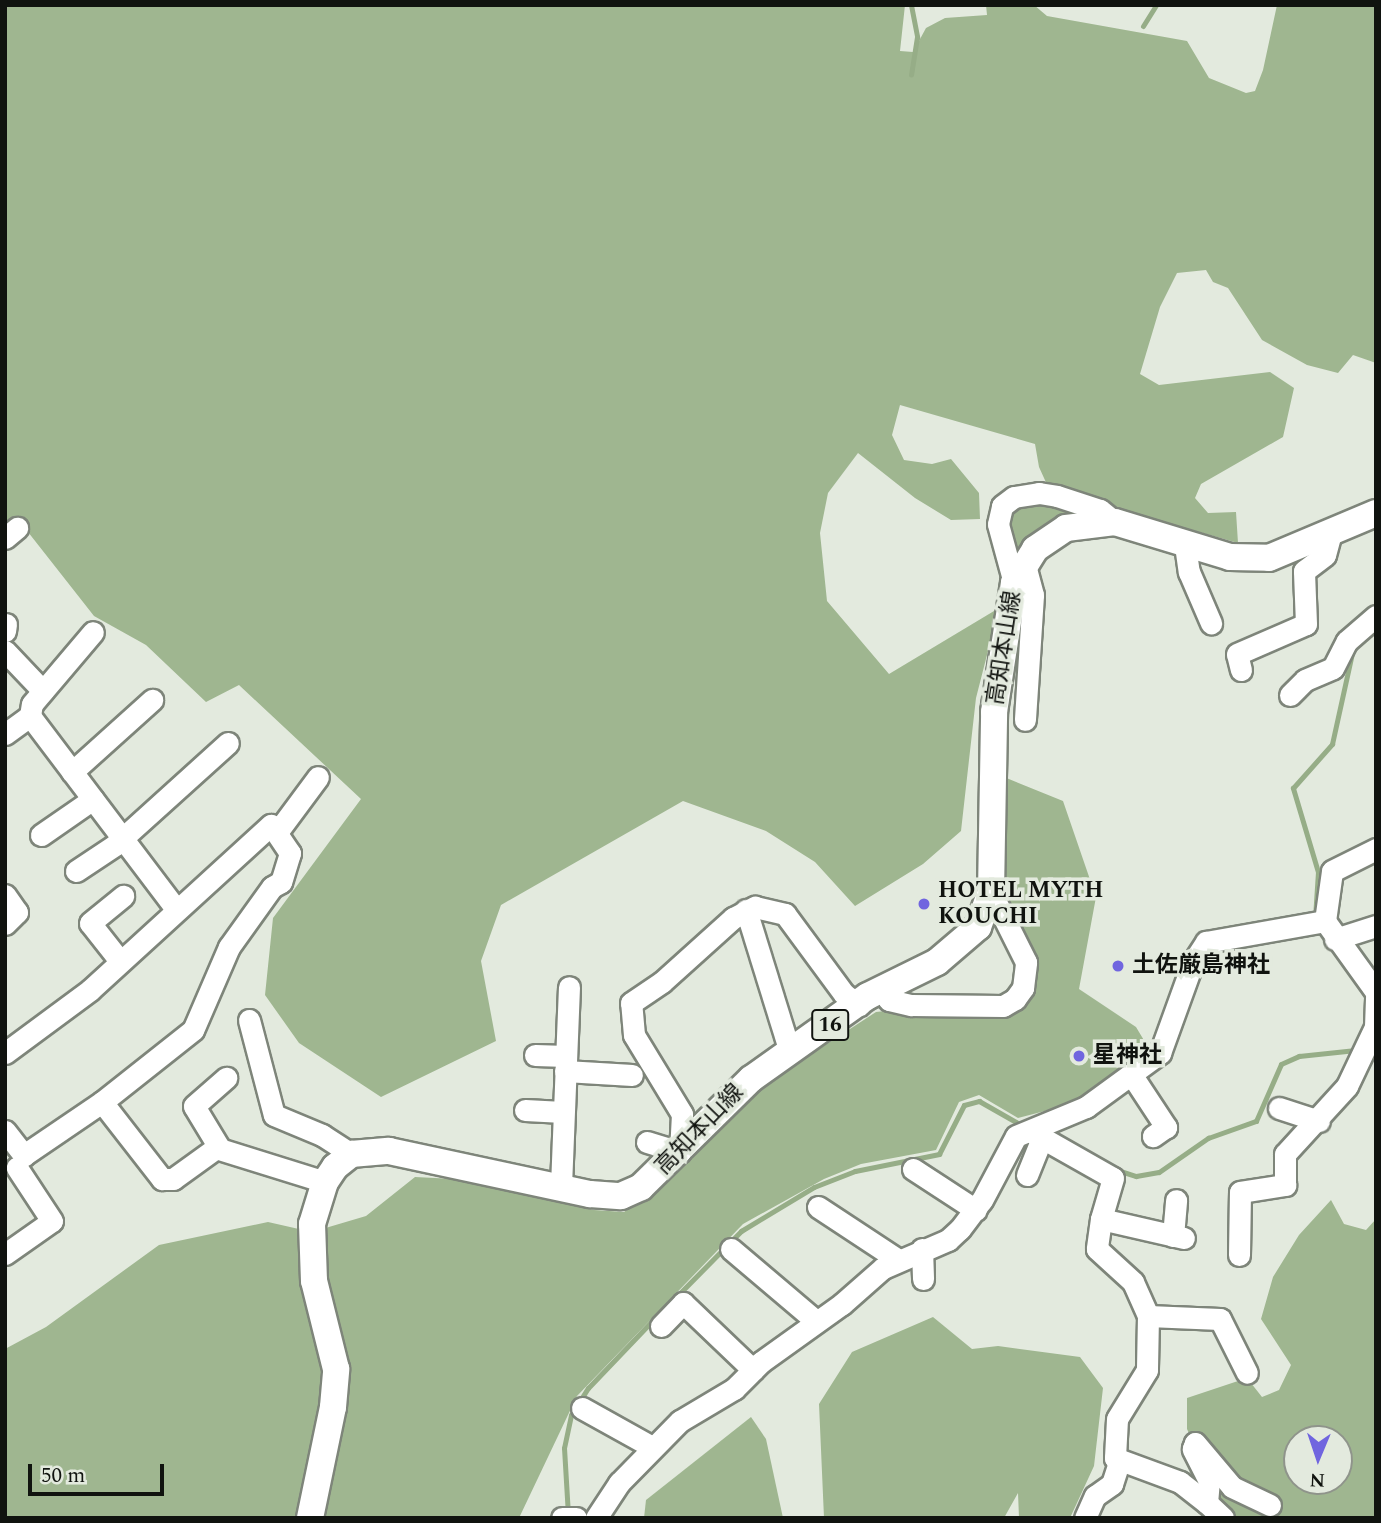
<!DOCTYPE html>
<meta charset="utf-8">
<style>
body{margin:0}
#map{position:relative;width:1381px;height:1523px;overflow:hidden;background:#e3eade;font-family:Spectral,"Noto Sans JP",serif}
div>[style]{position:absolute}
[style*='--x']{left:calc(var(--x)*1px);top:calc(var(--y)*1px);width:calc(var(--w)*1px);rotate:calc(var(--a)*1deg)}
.forest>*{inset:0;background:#9fb690}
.stream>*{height:5px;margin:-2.5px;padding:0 2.5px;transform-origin:2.5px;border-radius:2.5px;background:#96ad87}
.roads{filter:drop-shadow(2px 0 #7e857a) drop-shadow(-2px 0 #7e857a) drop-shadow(0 2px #7e857a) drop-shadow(0 -2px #7e857a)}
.minor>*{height:21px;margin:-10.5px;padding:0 10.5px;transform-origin:10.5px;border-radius:10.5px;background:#fff}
.major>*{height:26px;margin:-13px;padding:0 13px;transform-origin:13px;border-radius:13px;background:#fff}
.dots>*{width:19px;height:19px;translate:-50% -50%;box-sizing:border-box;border:4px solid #e3eade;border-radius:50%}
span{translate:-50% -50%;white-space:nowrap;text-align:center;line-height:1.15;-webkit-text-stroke:7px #e3eade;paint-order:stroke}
.shield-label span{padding:2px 5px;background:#e3eade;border:2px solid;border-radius:5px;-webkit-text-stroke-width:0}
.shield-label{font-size:21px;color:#10130f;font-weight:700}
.street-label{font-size:23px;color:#10130f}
.poi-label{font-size:23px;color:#10130f;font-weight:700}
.left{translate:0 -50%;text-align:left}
.frame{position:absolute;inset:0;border:7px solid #10130f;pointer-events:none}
.north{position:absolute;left:1283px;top:1425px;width:70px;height:70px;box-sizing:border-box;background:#e3eade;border:2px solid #8f948b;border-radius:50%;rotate:182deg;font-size:19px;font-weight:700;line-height:28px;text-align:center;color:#10130f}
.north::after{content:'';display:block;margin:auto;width:24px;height:32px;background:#7065df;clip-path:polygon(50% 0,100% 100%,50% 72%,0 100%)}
.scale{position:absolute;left:28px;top:1464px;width:136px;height:32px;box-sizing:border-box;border:4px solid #10130f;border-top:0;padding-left:9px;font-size:21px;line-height:24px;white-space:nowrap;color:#10130f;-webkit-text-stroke:5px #e3eade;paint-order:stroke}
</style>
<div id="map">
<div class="forest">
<div style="clip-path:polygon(5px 5px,905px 5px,900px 51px,913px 52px,926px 28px,945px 18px,987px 15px,986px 5px,1034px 5px,1047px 16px,1187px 41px,1209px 78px,1246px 93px,1255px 91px,1263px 70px,1277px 5px,1376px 5px,1376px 363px,1353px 355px,1338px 373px,1307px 365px,1262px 340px,1228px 288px,1213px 282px,1206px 270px,1177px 273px,1160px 307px,1140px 374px,1159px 385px,1270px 372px,1294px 388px,1283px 437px,1201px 484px,1195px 498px,1208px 513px,1236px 512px,1238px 543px,1049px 489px,1039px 467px,1035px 444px,900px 405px,892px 435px,904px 460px,932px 464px,951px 459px,979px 493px,980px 519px,951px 520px,915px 498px,858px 453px,828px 493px,820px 533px,827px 601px,889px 674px,999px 608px,976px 698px,961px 831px,923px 864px,855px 906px,815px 862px,766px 831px,683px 801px,501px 905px,481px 961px,496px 1041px,381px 1097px,299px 1043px,265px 995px,273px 918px,361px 799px,239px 685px,206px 702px,146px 645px,94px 616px,17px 518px,5px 530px)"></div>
<div style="clip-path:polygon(1041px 502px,1078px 511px,1046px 524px,1014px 564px,1009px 550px,1009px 516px,1022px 504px)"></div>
<div style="clip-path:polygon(1004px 777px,1063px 801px,1096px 897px,1079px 989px,1136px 1027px,1148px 1047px,1092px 1091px,1064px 1106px,1018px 1118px,979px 1095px,959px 1102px,936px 1150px,861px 1164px,824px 1179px,743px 1224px,577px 1396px,519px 1518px,5px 1518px,5px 1349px,46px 1327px,159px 1245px,268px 1222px,312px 1232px,366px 1216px,415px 1177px,474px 1180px,594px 1210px,624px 1212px,690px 1161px,727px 1114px,761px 1087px,876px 1012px,1026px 996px,1003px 904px)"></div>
<div style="clip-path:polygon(evenodd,1331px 1200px,1344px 1224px,1366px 1230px,1376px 1219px,1376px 1518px,1238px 1518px,1220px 1501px,1187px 1429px,1187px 1398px,1247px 1378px,1262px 1397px,1279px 1390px,1291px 1365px,1261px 1319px,1273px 1277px,1299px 1235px,1331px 1200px,1297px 1439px,1339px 1439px,1339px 1481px,1297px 1481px,1297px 1439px)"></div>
<div style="clip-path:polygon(933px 1317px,972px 1349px,998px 1346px,1080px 1357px,1103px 1388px,1094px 1466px,1070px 1518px,1019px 1518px,1018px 1493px,1004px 1518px,824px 1518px,819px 1404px,852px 1352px)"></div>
<div style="clip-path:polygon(751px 1417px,766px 1439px,783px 1518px,644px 1518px,646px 1500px)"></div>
</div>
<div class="stream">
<div style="--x:911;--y:5;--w:33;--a:79"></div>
<div style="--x:917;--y:37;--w:38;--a:99"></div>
<div style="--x:1143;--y:26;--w:25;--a:-58"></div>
<div style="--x:1315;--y:918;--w:46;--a:-86.3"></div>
<div style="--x:1318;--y:872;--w:88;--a:-106.6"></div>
<div style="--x:1293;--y:788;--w:59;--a:-48.4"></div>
<div style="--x:1332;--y:744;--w:93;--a:-77.6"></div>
<div style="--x:1117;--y:1170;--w:20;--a:18"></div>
<div style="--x:1136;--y:1176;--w:23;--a:-10"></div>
<div style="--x:1159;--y:1172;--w:60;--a:-34.8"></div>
<div style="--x:1208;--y:1138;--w:51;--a:-19.5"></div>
<div style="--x:1256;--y:1121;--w:62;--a:-66.3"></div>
<div style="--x:1281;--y:1064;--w:20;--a:-24"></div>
<div style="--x:1299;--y:1056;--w:57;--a:-6"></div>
<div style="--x:676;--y:1297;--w:93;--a:-45.4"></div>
<div style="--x:741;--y:1231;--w:85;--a:-31.1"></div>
<div style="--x:814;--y:1187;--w:44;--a:-21.3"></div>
<div style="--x:855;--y:1171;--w:86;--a:-11.4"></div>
<div style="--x:939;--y:1154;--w:55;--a:-63"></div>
<div style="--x:964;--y:1105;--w:16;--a:-15"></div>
<div style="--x:979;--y:1101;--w:43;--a:29.6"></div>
<div style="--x:568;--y:1515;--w:67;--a:-93.4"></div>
<div style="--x:564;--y:1448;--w:34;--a:-78"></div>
<div style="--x:571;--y:1415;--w:32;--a:-58"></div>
<div style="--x:588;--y:1388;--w:95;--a:-46.3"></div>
</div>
<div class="roads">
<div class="minor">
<div style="--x:5;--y:538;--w:16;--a:-40"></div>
<div style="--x:1185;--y:545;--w:27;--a:82"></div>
<div style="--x:1189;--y:572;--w:56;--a:66.7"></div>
<div style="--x:1025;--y:565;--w:31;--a:75"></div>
<div style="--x:1033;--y:595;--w:125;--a:93.7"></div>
<div style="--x:1014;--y:583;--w:61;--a:-105.2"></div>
<div style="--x:998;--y:524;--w:18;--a:-77"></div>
<div style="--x:1002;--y:506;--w:15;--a:-37"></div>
<div style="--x:1014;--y:497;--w:25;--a:-9"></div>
<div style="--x:1039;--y:493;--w:18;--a:9"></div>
<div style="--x:1057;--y:496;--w:45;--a:18"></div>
<div style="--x:1100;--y:510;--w:19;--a:39"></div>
<div style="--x:5;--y:631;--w:7;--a:-82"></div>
<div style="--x:5;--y:651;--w:55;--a:46.5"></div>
<div style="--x:1241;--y:670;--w:16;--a:-104"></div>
<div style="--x:1237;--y:654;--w:75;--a:-23.5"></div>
<div style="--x:1306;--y:624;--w:53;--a:-92.2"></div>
<div style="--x:1304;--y:571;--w:26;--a:-37"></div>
<div style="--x:1325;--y:555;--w:23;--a:-75"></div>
<div style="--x:1290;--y:695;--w:21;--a:-45"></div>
<div style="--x:1305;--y:680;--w:30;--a:-23"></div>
<div style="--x:1333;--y:668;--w:30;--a:-63"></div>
<div style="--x:1347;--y:641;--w:38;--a:-41"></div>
<div style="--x:30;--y:716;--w:12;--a:-81"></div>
<div style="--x:32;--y:704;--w:94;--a:-49.7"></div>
<div style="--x:5;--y:734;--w:31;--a:-36"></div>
<div style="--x:30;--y:716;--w:242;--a:52.9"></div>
<div style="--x:72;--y:772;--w:108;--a:-42"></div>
<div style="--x:278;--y:831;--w:67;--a:-53.5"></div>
<div style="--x:41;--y:835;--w:63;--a:-34.7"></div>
<div style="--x:76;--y:871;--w:47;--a:-33.7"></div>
<div style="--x:115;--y:845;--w:152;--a:-42.1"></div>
<div style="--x:5;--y:895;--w:21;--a:55"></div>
<div style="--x:17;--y:912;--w:17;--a:135"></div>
<div style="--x:746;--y:910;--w:149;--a:72.8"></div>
<div style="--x:1335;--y:939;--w:43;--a:-17.6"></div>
<div style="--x:120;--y:961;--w:48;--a:-128.3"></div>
<div style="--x:90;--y:923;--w:43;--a:-39.3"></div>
<div style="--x:882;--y:989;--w:13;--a:58"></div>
<div style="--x:889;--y:1000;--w:23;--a:13"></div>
<div style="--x:911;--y:1005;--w:92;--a:0.6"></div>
<div style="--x:1003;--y:1006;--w:14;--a:-30"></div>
<div style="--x:1015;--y:999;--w:14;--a:-54"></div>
<div style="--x:1023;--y:988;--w:26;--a:-83"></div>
<div style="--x:1026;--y:962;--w:78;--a:-116.6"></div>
<div style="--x:249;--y:1020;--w:98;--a:75.3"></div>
<div style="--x:274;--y:1115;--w:52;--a:22.6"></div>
<div style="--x:322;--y:1135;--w:35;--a:33"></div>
<div style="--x:5;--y:1053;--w:106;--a:-36.5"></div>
<div style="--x:90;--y:990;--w:245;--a:-42.4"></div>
<div style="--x:271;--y:825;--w:34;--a:56"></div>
<div style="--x:290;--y:853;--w:30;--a:107"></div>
<div style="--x:281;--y:882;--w:10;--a:151"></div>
<div style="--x:272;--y:887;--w:74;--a:125.6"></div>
<div style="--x:229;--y:947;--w:90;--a:113.4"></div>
<div style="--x:193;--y:1030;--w:116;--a:141.6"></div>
<div style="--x:102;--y:1102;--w:98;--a:52.1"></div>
<div style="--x:162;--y:1179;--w:11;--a:0"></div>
<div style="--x:173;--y:1179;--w:53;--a:-35.8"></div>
<div style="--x:216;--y:1148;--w:114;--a:17.3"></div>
<div style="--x:535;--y:1055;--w:31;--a:2"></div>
<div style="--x:565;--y:1071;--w:67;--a:3.4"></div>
<div style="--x:1131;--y:1074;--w:64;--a:56.6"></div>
<div style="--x:1166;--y:1127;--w:16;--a:145"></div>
<div style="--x:1279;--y:1108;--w:42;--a:18"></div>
<div style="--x:525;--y:1110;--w:38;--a:3"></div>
<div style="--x:5;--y:1131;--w:31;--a:52"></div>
<div style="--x:24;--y:1155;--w:94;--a:-34.2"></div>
<div style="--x:1030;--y:1131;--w:95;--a:29.5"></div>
<div style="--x:1113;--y:1178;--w:43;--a:106.3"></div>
<div style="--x:1101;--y:1219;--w:85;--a:12.9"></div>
<div style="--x:647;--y:1142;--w:34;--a:17"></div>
<div style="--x:680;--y:1152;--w:38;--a:-87"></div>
<div style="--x:682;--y:1114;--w:92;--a:-121.3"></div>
<div style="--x:634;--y:1035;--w:32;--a:-95"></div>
<div style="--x:631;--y:1003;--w:37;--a:-34"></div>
<div style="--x:662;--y:982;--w:96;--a:-42"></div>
<div style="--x:733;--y:918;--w:25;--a:-27"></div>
<div style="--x:755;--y:907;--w:31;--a:13"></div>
<div style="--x:785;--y:914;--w:99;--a:53.6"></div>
<div style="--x:844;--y:994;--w:19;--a:36"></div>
<div style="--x:220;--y:1149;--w:50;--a:-121.2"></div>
<div style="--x:194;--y:1106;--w:43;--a:-41.2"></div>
<div style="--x:913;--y:1169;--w:75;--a:33.1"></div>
<div style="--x:1027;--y:1175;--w:40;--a:-68"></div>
<div style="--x:561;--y:1186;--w:199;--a:-87.7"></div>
<div style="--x:818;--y:1207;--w:95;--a:33.4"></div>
<div style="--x:1101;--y:1219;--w:30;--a:98"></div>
<div style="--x:1097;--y:1249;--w:49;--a:42.5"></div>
<div style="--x:1133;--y:1282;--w:37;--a:66"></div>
<div style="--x:1148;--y:1316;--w:54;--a:91.1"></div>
<div style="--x:1147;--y:1370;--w:57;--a:121.5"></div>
<div style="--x:1117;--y:1419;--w:39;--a:93"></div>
<div style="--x:1115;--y:1458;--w:69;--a:20.3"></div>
<div style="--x:1180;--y:1482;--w:34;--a:38"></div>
<div style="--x:1207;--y:1503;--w:22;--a:-85"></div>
<div style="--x:1209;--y:1481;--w:36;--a:-117"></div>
<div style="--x:1193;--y:1449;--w:6;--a:-72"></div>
<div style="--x:1195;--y:1443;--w:57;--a:49.9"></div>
<div style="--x:1232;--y:1487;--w:42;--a:25.3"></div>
<div style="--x:1173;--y:1236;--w:36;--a:-85"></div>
<div style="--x:731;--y:1249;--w:111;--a:40.3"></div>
<div style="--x:922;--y:1249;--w:30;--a:88"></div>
<div style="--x:5;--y:1254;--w:57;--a:-35.1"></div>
<div style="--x:52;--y:1221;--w:64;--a:-123.4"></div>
<div style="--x:1239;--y:1255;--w:63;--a:-89.1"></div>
<div style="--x:1240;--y:1192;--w:46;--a:-8.8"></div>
<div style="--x:1285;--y:1185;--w:31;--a:-90"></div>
<div style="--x:1285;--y:1154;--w:92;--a:-47.6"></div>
<div style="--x:1347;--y:1086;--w:65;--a:-64.6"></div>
<div style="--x:1375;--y:1027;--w:35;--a:-88"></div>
<div style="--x:1376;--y:992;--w:87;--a:-125.7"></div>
<div style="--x:1325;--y:921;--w:50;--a:-82"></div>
<div style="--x:1332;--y:871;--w:49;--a:-26.6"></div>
<div style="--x:1148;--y:1316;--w:72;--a:2.4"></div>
<div style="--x:1220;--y:1319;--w:60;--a:63.4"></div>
<div style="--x:661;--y:1326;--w:32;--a:-46"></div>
<div style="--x:683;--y:1303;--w:97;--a:43.7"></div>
<div style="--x:582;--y:1408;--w:80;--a:29.1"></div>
<div style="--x:1207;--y:1503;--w:22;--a:43"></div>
<div style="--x:562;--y:1518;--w:14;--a:0"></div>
<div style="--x:596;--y:1518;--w:42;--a:-56.7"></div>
<div style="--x:619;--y:1483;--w:87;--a:-45.5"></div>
<div style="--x:680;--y:1421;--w:63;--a:-30.7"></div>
<div style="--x:734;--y:1389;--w:38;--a:-45"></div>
<div style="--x:761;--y:1362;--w:100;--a:-35.6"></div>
<div style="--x:842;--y:1304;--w:55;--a:-41.3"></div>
<div style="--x:883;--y:1268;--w:71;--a:-23.3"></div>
<div style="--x:948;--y:1240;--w:16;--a:-43"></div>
<div style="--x:960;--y:1229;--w:36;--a:-53"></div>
<div style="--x:982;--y:1200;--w:72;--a:-62"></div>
<div style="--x:1016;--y:1136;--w:76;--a:-22.5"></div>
<div style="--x:1086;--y:1107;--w:92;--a:-36.1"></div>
<div style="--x:1160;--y:1053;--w:97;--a:-70.1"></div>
<div style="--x:1193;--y:962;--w:24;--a:-57"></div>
<div style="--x:1206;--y:942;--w:121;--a:-10"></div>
<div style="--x:1085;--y:1518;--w:24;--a:-66"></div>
<div style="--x:1095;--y:1496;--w:21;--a:-35"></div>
<div style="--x:1112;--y:1484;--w:22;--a:-72"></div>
</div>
<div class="major">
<div style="--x:310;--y:1518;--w:113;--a:-78.3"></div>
<div style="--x:333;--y:1407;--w:38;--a:-85"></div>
<div style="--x:336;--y:1369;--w:91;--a:-104"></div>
<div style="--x:314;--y:1281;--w:57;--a:-92"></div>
<div style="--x:312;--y:1224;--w:44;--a:-72.8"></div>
<div style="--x:325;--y:1182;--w:18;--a:-56"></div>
<div style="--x:335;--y:1167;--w:21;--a:-39"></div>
<div style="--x:351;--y:1154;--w:38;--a:-5"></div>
<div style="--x:389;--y:1151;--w:206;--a:12.1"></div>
<div style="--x:590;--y:1194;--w:31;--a:4"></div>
<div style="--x:621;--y:1196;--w:22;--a:-24"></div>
<div style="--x:641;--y:1187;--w:154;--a:-44.5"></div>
<div style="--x:751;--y:1079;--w:143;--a:-35.4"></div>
<div style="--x:868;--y:996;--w:77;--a:-26.2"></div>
<div style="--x:937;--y:962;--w:54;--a:-40.5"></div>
<div style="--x:978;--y:927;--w:37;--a:-70"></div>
<div style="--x:991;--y:892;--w:180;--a:-89"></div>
<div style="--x:994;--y:712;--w:131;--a:-81.2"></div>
<div style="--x:1014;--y:583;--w:40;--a:-58"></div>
<div style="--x:1035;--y:549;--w:37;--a:-34"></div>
<div style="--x:1066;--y:528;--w:49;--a:-7"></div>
<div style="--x:1115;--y:522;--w:120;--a:16.9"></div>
<div style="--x:1230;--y:557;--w:39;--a:1"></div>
<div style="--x:1269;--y:558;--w:116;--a:-22.8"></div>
</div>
</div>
<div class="dots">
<div style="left:924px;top:904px;background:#7065df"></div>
<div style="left:1118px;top:966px;background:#7065df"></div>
<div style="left:1079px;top:1056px;background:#7065df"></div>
</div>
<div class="shield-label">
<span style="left:830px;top:1025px">16</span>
</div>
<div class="street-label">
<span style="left:1005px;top:648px;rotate:-81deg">高知本山線</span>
<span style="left:700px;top:1130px;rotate:-46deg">高知本山線</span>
</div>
<div class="poi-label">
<span class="left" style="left:938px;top:904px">HOTEL MYTH<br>KOUCHI</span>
<span class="left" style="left:1132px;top:966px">土佐厳島神社</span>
<span class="left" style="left:1093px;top:1056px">星神社</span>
</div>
<div class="frame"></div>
<div class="north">N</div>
<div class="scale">50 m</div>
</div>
